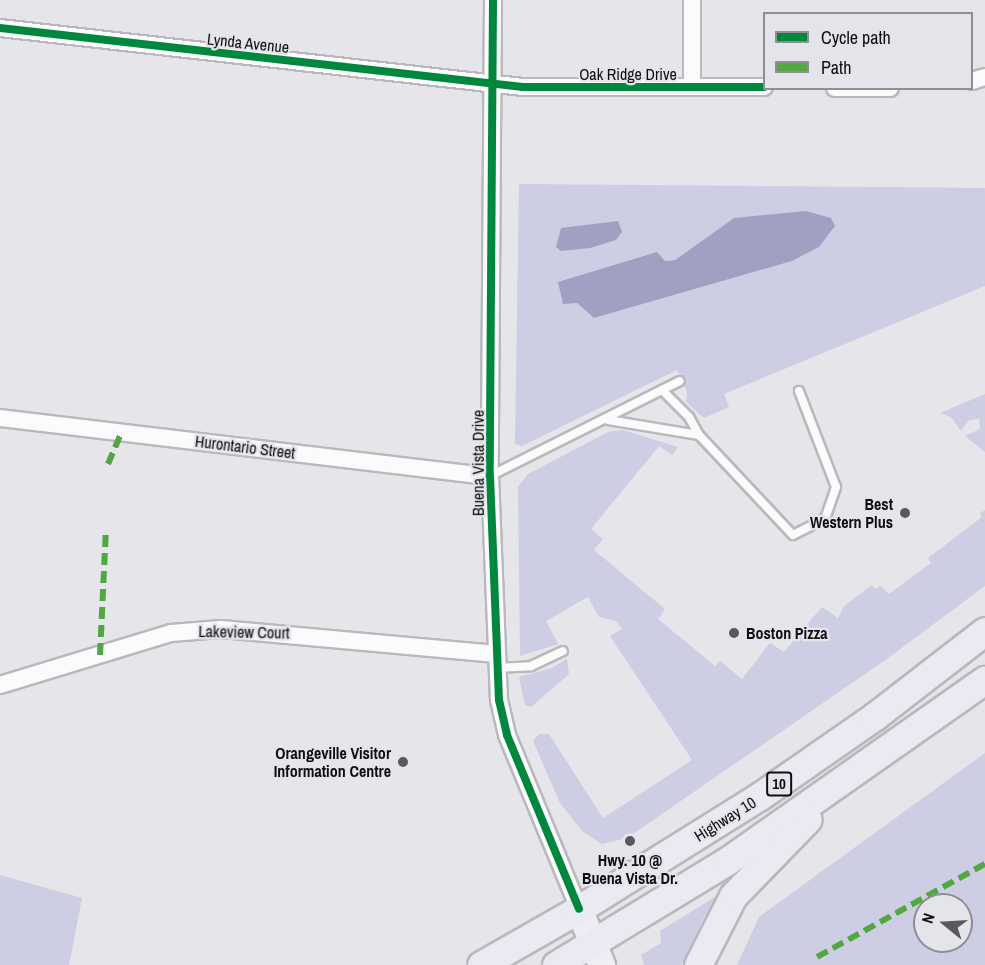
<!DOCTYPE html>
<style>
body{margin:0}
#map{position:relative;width:985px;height:965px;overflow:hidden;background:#e5e5ea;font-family:"Archivo Narrow",sans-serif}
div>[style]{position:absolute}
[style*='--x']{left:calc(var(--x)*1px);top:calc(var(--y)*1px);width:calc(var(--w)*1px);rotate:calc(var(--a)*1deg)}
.green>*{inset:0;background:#cdcde4}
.water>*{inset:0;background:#a0a0c2}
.roads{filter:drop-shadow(2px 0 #b9b9bd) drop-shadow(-2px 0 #b9b9bd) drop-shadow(0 2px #b9b9bd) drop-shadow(0 -2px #b9b9bd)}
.service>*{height:8px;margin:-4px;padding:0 4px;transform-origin:4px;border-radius:4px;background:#fbfbfc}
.minor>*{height:16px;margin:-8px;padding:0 8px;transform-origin:8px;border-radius:8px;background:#fbfbfc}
.primary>*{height:26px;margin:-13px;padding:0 13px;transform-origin:13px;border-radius:13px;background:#eeeef4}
.trunk>*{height:27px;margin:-13.5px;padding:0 13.5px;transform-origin:13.5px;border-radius:13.5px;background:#eaeaf2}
.quiet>*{height:6px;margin-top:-3px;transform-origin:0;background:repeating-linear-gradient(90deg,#51a842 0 12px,transparent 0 18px)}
.cycleway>*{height:8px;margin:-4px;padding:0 4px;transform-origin:4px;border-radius:4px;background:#00873e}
.dots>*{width:16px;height:16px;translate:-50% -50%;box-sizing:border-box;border:3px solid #e4e4eb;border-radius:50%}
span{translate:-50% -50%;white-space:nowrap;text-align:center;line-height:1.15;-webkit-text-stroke:4.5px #e4e4eb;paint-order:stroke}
.shield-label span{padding:2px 4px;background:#e4e4eb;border:2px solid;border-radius:4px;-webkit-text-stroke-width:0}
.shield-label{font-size:15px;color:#0e0e11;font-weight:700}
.street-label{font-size:16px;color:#0e0e11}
.poi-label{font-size:16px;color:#0e0e11;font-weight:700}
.right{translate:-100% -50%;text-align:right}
.left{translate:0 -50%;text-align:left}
.legend{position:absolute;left:763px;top:12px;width:210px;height:78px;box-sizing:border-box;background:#e4e4eb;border:2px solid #8e8e94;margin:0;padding:8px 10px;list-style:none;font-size:18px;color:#0e0e11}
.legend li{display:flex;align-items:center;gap:12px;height:30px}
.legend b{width:30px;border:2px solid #8e8e94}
.north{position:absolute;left:913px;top:893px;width:60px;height:60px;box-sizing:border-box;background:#e4e4eb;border:2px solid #8e8e94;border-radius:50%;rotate:288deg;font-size:16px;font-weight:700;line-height:24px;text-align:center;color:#0e0e11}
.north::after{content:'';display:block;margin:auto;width:21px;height:27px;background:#59595d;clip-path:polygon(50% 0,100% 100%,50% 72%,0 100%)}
</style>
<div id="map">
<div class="green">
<div style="clip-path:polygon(evenodd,519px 184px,985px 188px,985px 286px,724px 394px,729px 407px,704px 418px,686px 402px,687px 391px,677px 370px,522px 446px,515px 444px,519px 184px,734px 218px,819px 247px,792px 261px,594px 318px,577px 303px,665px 261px,675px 260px,734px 218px)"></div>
<div style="clip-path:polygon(985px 394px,985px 452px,965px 436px,980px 429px,979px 419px,969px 420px,961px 431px,951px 417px,940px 413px)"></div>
<div style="clip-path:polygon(623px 430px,678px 447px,672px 455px,659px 446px,591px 529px,603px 539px,594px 550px,665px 609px,658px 619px,715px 666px,720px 661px,742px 679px,770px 643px,784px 652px,822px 607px,838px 618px,844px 606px,872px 585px,875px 589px,881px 586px,889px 594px,931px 563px,928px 558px,982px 517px,980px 513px,985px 510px,985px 586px,884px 661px,627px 838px,602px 844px,582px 831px,560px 803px,533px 741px,539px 734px,549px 734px,603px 818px,692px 760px,610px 636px,622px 629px,616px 621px,599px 617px,588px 597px,546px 621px,558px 644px,520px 656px,518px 487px,528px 474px,608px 432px)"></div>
<div style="clip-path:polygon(567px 659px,569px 674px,531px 707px,525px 705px,519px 677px,552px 668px)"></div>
<div style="clip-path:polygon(evenodd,985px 753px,985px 965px,737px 965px,759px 917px,985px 753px,925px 905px,961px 905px,961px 941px,925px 941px,925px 905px)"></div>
<div style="clip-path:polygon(0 875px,82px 898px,69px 965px,0 965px)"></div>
<div style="clip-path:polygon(726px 890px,704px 917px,682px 965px,644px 965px,641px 955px,661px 943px,660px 931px)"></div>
</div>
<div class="water">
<div style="clip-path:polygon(806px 211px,831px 218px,835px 226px,819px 247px,792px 261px,594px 318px,577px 303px,563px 304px,558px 282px,657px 252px,665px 261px,675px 260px,734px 218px)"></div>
<div style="clip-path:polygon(618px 221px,622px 232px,616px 240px,590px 248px,561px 251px,556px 247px,561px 228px)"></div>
</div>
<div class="roads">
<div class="service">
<div style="--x:662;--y:390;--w:38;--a:45"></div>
<div style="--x:689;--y:417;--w:21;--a:61"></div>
<div style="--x:608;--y:420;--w:92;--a:9.4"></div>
<div style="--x:699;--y:435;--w:137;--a:46.8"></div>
<div style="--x:793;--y:535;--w:36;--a:-27"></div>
<div style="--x:825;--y:519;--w:34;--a:-71"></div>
<div style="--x:836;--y:487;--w:103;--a:-111.1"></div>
<div style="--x:490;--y:476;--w:212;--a:-26.6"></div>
<div style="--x:496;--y:668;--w:35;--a:-3"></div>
<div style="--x:531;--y:666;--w:35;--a:-25"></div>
</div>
<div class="minor">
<div style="--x:493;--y:0;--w:476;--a:90.4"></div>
<div style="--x:490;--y:476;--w:224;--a:87.7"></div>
<div style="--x:499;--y:700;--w:36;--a:77"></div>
<div style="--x:507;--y:735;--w:188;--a:67.5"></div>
<div style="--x:0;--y:28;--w:526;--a:6.44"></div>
<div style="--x:523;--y:87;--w:241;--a:0"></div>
<div style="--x:972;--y:81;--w:14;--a:-17"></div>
<div style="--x:692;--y:87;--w:87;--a:-90"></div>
<div style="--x:835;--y:88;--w:55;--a:0"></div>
<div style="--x:0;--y:418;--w:493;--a:6.8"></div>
<div style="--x:0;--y:685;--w:179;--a:-16.9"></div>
<div style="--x:171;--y:633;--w:50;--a:-4.6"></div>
<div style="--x:221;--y:629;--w:274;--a:5.2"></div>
</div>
<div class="primary">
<div style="--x:579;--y:909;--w:61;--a:67.7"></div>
</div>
<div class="trunk">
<div style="--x:481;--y:965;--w:113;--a:-29.7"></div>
<div style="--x:579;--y:909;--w:213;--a:-32"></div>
<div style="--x:760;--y:796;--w:140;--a:-34.8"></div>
<div style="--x:875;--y:716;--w:139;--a:-37.7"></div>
<div style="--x:556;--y:965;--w:200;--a:-31.3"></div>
<div style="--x:727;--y:861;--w:315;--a:-35.1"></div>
<div style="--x:698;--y:965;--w:77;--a:-63.1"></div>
<div style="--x:733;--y:896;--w:107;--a:-45.8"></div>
</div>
</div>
<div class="quiet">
<div style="--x:108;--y:464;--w:34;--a:-67"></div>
<div style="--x:100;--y:655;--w:126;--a:-87.3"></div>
<div style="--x:817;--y:957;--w:192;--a:-29"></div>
</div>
<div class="cycleway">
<div style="--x:493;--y:0;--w:476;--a:90.4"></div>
<div style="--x:490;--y:476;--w:224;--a:87.7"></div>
<div style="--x:499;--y:700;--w:36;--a:77"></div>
<div style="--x:507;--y:735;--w:188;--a:67.5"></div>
<div style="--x:0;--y:28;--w:526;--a:6.44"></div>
<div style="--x:523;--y:87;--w:241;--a:0"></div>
</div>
<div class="dots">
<div style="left:905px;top:513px;background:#59595d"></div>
<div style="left:734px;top:633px;background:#59595d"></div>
<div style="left:403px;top:762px;background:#59595d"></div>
<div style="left:630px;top:841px;background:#59595d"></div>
</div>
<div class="shield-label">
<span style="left:779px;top:784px">10</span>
</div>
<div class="street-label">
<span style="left:248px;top:43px;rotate:6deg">Lynda Avenue</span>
<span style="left:628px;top:74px">Oak Ridge Drive</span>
<span style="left:245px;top:447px;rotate:7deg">Hurontario Street</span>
<span style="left:478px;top:463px;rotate:-90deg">Buena Vista Drive</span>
<span style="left:244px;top:632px;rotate:1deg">Lakeview Court</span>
<span style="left:725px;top:819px;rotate:-32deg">Highway 10</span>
</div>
<div class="poi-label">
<span class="right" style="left:893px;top:513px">Best<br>Western Plus</span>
<span class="left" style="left:746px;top:633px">Boston Pizza</span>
<span class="right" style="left:391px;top:762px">Orangeville Visitor<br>Information Centre</span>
<span style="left:630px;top:869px">Hwy. 10 @<br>Buena Vista Dr.</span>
</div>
<ul class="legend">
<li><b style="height:8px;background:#00873e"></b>Cycle path</li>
<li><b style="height:8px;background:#51a842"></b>Path</li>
</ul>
<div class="north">N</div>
</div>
